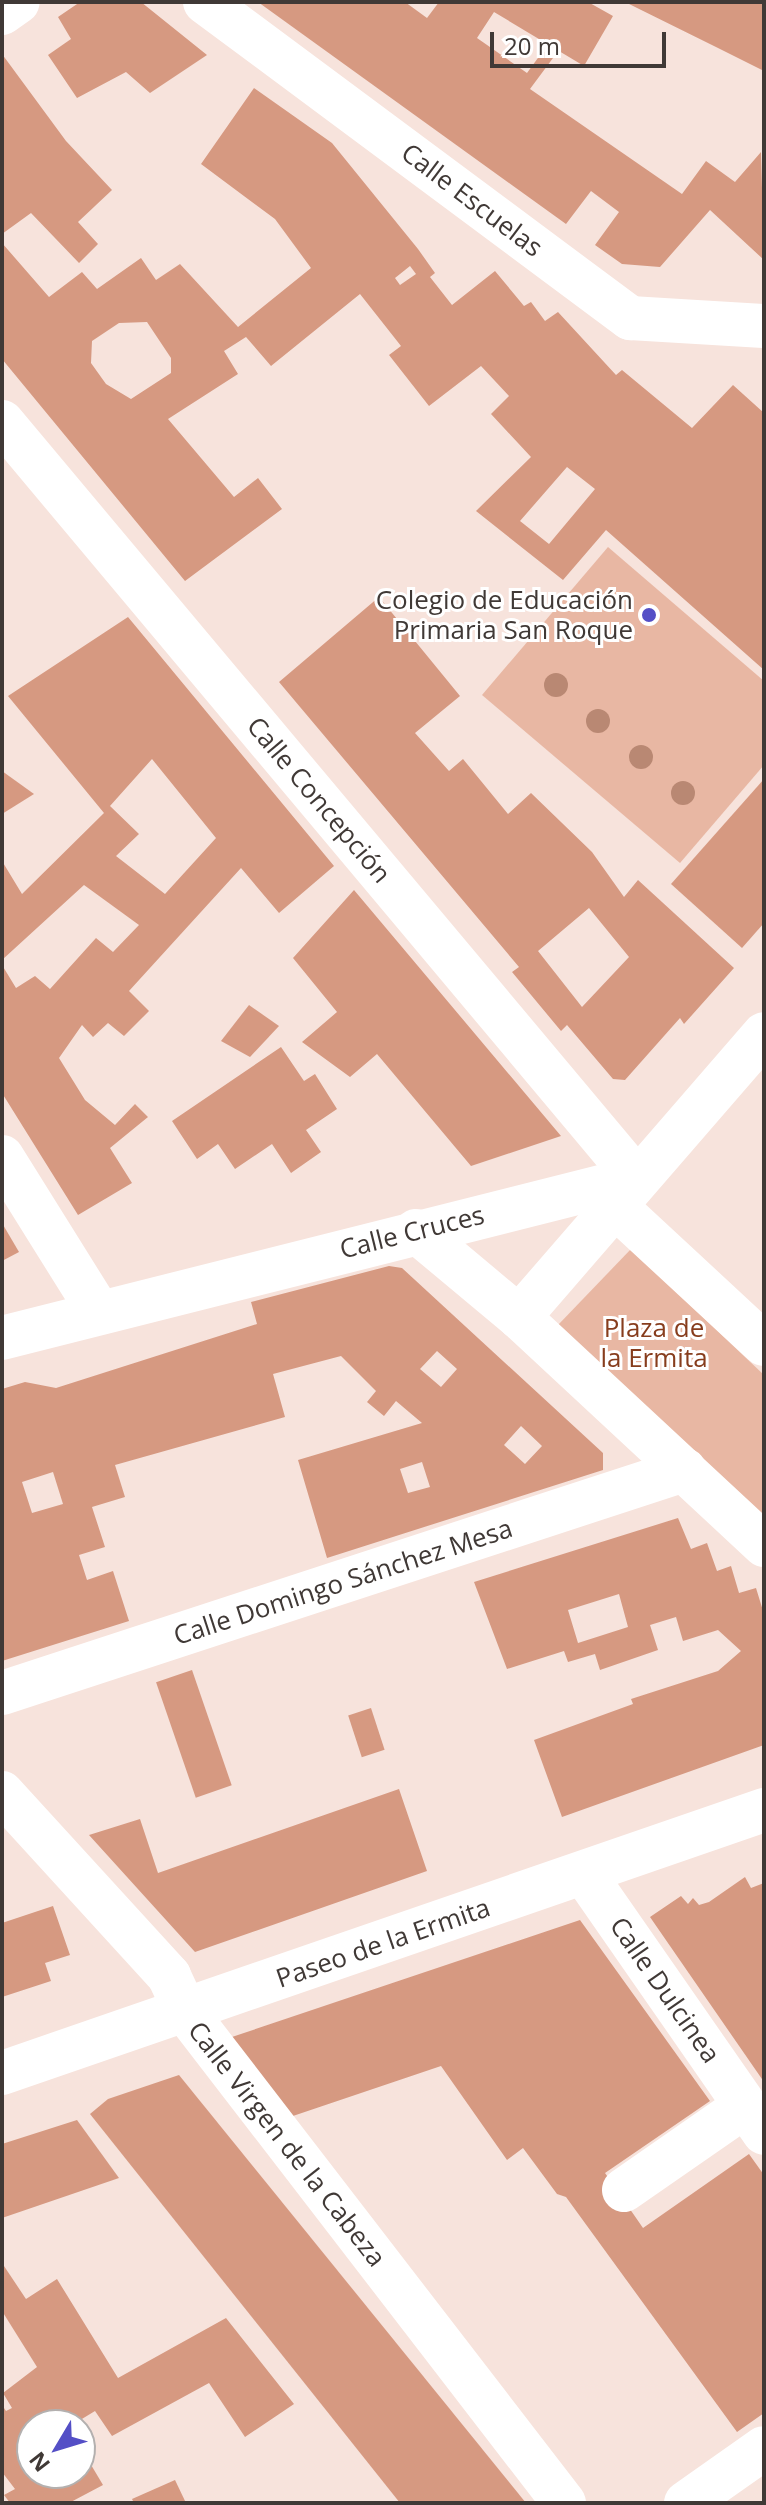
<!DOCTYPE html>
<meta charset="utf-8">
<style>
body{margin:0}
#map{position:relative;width:766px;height:2505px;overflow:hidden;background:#f7e3dc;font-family:"Open Sans",sans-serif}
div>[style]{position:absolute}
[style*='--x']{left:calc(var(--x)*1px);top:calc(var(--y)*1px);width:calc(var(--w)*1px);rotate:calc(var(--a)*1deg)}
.green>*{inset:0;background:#e8b7a3}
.building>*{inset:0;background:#d69981;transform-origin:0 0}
.street>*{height:44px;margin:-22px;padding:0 22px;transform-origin:22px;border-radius:22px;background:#fff}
.secondary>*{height:44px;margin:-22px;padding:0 22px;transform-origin:22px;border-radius:22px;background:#fff}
.trees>*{width:24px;height:24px;margin:-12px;border-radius:50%;background:#b98873}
.dots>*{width:22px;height:22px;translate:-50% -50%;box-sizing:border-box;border:4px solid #fff;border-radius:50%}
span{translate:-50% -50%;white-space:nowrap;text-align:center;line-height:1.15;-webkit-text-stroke:6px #fff;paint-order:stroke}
.street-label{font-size:26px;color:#403936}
.poi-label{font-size:26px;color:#403936}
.right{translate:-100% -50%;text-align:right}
.park-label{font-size:26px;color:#873d1d}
.frame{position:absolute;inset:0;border:4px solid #403936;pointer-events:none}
.north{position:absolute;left:16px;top:2409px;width:80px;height:80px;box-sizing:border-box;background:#fff;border:2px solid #b3b0af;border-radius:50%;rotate:232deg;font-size:22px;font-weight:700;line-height:32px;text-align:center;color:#403936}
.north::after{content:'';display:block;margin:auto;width:28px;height:36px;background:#544fc6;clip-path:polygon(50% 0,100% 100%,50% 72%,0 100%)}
.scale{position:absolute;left:490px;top:32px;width:176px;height:36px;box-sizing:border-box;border:4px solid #403936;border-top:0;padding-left:10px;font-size:24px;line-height:28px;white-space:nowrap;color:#403936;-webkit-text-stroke:6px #fff;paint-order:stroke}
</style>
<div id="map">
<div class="green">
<div style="clip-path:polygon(608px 547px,764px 681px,764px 765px,680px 863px,482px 695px)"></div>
<div style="clip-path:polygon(631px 1249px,764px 1375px,764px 1520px,558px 1325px)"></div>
</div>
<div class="building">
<div style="clip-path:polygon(80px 2px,141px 2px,207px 55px,150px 93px,126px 72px,77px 98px,48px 55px,71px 39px,58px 17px)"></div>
<div style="clip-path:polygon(258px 2px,405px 2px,427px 18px,439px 2px,588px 2px,613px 16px,584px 66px,494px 12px,477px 38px,527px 73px,543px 51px,553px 58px,530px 89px,682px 194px,706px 161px,735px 182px,761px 152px,764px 260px,710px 210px,660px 267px,622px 264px,595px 245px,619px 212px,591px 191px,566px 224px)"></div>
<div style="clip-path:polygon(625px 2px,764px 2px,764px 71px,718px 48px)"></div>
<div style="clip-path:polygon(2px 54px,66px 141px,112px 190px,78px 222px,98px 244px,79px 263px,31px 213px,2px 234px)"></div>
<div style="clip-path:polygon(evenodd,254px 88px,332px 143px,418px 249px,435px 273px,430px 277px,452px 305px,495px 271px,524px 306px,531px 302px,545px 321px,558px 312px,616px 375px,622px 370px,692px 428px,733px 385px,764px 413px,764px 670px,606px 530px,563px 580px,476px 511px,531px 457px,491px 414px,509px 396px,481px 366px,429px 406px,389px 355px,401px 346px,360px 294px,271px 366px,246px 337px,224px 351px,238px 374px,168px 419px,234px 497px,258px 478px,282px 509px,185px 581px,2px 359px,2px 243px,49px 297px,82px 272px,97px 289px,141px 258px,156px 280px,180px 264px,238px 327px,311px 268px,275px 219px,201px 164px,254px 88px,410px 266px,416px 274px,400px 285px,395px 278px,410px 266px,254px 88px,147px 322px,171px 358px,171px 373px,131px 399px,106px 384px,91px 363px,92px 341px,119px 323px,147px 322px,254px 88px,567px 467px,595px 489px,549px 544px,520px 521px,567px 467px)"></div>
<div style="clip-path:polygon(evenodd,379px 597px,460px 696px,415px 733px,449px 771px,463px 759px,508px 814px,531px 793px,592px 852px,624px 897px,638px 880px,734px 968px,684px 1024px,680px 1018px,625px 1080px,613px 1079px,567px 1025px,561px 1031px,512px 972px,519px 967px,279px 682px,379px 597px,589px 908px,629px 957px,582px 1007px,538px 951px,589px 908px)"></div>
<div style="clip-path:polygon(evenodd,128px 617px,334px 866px,279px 913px,241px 868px,129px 991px,149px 1011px,124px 1036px,108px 1023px,93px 1037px,82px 1025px,59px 1058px,85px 1100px,115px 1125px,135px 1104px,148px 1117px,110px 1148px,132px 1183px,78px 1215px,2px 1093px,2px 965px,16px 988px,35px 976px,50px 989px,96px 938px,113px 952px,139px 925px,84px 885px,2px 960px,2px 861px,22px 894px,104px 813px,8px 696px,128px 617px,152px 759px,216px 838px,165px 894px,116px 856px,139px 834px,110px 806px,152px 759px)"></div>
<div style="clip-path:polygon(2px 771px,34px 794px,2px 814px)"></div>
<div style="clip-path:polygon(764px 779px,764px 923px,742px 948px,671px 884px)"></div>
<div style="clip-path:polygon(354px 890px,444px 997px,561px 1136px,471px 1166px,377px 1054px,350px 1077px,302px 1042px,337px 1012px,293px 958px)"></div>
<div style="clip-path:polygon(249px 1005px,279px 1026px,250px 1057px,221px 1041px)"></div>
<div style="clip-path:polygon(281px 1047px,304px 1081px,315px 1074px,337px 1109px,306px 1130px,321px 1152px,291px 1173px,272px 1144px,235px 1169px,218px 1144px,197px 1159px,172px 1121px)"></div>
<div style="clip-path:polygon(2px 1223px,19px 1252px,2px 1261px)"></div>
<div style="clip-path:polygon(evenodd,389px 1266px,402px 1268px,603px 1453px,603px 1470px,327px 1558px,298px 1460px,422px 1423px,396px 1401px,384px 1416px,367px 1402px,376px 1391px,341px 1356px,273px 1374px,285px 1417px,115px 1465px,125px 1497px,92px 1507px,105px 1547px,79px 1555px,87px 1580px,113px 1571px,129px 1621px,2px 1661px,2px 1389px,25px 1382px,56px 1388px,257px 1324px,251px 1302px,389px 1266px,437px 1351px,457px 1369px,441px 1387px,420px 1369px,437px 1351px,389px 1266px,521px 1426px,542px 1446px,525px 1464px,504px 1445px,521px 1426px,389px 1266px,422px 1462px,430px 1487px,408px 1493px,400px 1469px,422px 1462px,389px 1266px,53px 1472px,63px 1504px,32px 1513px,22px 1482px,53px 1472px)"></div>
<div style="clip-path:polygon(evenodd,678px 1518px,691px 1549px,707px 1543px,717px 1571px,731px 1566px,739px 1593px,756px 1588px,764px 1614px,764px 1745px,562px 1817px,534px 1740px,633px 1704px,631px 1699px,718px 1671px,741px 1651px,718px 1630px,683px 1641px,676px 1617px,650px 1625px,658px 1650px,600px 1670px,595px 1654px,568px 1662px,564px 1651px,507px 1669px,474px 1582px,678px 1518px,619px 1594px,628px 1627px,578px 1643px,568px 1610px,619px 1594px)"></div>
<div style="left:192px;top:1670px;width:122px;height:38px;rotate:71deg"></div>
<div style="left:371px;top:1708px;width:44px;height:24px;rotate:72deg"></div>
<div style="clip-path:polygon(399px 1789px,427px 1871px,195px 1952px,89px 1835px,140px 1819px,158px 1873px)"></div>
<div style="clip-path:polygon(745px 1877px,751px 1888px,764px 1883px,764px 2082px,650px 1917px,681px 1896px,688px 1904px,693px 1898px,699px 1905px,709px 1902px)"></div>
<div style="clip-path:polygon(53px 1906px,70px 1955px,45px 1963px,51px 1981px,2px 1997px,2px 1923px)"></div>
<div style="clip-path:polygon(580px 1920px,710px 2101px,605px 2173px,643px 2228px,749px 2154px,764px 2175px,764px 2413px,737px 2432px,566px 2197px,557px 2194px,523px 2148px,507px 2160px,441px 2066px,287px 2118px,229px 2038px)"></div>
<div style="clip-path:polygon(179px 2075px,526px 2503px,400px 2503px,90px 2114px,108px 2099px)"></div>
<div style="clip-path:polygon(77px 2120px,119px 2178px,2px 2218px,2px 2144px)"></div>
<div style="clip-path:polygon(2px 2263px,26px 2299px,57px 2279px,118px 2378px,226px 2318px,294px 2404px,245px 2437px,209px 2383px,112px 2436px,95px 2411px,72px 2425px,32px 2425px,32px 2473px,80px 2473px,84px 2453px,103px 2485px,69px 2503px,10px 2503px,4px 2495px,15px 2489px,2px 2472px,2px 2405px,6px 2411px,12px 2408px,3px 2393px,37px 2367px,2px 2311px)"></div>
<div style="clip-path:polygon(175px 2480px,186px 2503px,134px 2503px,132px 2499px)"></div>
</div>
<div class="street">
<div style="--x:205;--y:2;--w:530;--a:36.63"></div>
<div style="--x:630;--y:318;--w:134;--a:3.4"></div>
<div style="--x:2;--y:13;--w:19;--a:-35"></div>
<div style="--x:2;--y:422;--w:987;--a:50.02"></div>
<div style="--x:2;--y:1157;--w:183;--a:58"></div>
<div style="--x:617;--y:1208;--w:200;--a:42.8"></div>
<div style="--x:416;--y:1231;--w:134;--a:39.9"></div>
<div style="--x:519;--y:1317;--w:335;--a:42.9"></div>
<div style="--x:519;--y:1317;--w:374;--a:-49.1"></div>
<div style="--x:2;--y:1338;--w:654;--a:-14.16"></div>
<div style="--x:2;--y:1693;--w:718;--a:-18.11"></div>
<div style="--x:2;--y:1793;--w:248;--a:47.6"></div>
<div style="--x:169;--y:1976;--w:38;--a:65"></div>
<div style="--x:185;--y:2011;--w:621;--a:52.39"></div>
<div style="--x:585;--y:1875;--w:314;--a:55.2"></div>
<div style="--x:624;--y:2190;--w:147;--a:-34.8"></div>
<div style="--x:686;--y:2503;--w:95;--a:-35.2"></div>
</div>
<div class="secondary">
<div style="--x:2;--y:2073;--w:806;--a:-19.04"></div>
</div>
<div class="trees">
<div style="left:556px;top:685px"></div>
<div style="left:598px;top:721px"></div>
<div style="left:641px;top:757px"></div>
<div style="left:683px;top:793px"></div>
</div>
<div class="dots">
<div style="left:649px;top:615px;background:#544fc6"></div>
</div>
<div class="street-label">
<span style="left:472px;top:200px;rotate:37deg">Calle Escuelas</span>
<span style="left:319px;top:800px;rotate:50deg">Calle Concepción</span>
<span style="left:412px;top:1232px;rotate:-14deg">Calle Cruces</span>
<span style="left:343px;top:1582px;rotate:-18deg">Calle Domingo Sánchez Mesa</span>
<span style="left:383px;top:1943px;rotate:-19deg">Paseo de la Ermita</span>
<span style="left:665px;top:1990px;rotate:55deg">Calle Dulcinea</span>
<span style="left:287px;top:2144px;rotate:52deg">Calle Virgen de la Cabeza</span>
</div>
<div class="poi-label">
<span class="right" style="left:633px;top:615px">Colegio de Educación<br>Primaria San Roque</span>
</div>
<div class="park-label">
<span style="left:654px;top:1343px">Plaza de<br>la Ermita</span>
</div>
<div class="frame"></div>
<div class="north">N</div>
<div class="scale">20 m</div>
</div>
